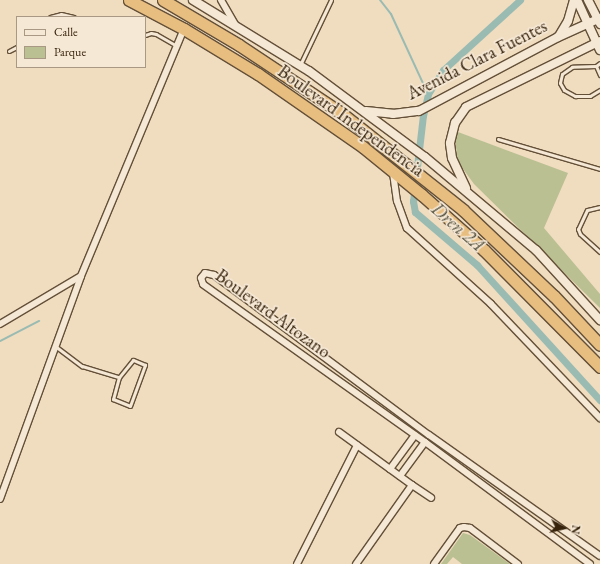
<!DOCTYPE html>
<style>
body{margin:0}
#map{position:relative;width:600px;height:564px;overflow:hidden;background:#f0dcbf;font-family:"EB Garamond",serif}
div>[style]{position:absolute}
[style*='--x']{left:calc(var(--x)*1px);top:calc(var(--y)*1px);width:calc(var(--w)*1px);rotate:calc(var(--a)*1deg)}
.green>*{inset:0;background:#bac092}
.stream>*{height:2px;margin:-1px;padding:0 1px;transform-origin:1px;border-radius:1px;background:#9abbb2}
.canal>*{height:7px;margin:-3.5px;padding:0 3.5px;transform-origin:3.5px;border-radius:3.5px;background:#9abbb2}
.roads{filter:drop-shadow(1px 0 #645038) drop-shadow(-1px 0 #645038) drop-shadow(0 1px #645038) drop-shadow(0 -1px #645038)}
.lane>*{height:3px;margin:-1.5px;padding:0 1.5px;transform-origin:1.5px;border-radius:1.5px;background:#f5e8d5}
.street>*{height:6px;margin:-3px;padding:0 3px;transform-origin:3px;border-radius:3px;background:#f5e8d5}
.secondary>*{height:8px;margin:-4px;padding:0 4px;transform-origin:4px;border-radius:4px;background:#f5e8d5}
.highway>*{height:11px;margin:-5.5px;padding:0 5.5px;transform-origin:5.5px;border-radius:5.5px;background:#e8be80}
span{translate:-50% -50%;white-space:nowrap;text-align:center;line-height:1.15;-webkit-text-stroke:3.5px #f5e8d5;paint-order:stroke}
.street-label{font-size:18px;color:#36220b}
.water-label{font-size:19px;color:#54503d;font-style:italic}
.legend{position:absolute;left:16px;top:16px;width:130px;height:52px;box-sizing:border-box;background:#f5e8d5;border:1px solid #a99984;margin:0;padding:5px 7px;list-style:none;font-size:12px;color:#36220b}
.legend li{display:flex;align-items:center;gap:8px;height:20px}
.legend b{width:20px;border:1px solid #a99984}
.north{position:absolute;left:544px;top:508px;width:40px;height:40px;-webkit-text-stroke:3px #f5e8d5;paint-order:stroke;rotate:98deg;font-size:11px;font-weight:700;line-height:16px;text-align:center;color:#36220b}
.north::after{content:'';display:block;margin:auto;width:14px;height:18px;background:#36220b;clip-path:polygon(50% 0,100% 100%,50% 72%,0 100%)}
</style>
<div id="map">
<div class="green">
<div style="clip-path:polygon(458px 132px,568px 173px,544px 228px,600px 294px,600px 308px,474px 184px,458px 162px,455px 140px)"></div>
<div style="clip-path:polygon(463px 533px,470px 535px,510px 564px,462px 564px,453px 557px,447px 564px,441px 564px)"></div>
</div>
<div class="stream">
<div style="--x:380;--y:0;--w:18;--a:52"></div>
<div style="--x:391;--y:14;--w:88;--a:65.2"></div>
<div style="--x:0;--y:341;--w:44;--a:-27.1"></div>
</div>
<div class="canal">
<div style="--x:520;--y:0;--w:104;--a:137.7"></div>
<div style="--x:443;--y:70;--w:28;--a:122"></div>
<div style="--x:428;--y:94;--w:22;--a:103"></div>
<div style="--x:423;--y:115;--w:87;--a:96.6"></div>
<div style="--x:413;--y:201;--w:11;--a:80"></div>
<div style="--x:415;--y:212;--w:82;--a:40.5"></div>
<div style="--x:477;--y:265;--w:183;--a:47.7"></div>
</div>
<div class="roads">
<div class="lane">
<div style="--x:50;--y:17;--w:11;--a:-15"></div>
<div style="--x:61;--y:14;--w:13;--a:13"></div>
<div style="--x:145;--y:35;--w:6;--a:-18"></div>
<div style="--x:151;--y:33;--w:5;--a:11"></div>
<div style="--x:156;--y:34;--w:24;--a:30"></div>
<div style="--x:9;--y:51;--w:9;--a:-27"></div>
<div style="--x:600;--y:63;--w:5;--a:143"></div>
<div style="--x:596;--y:66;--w:10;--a:66"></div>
<div style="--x:300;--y:65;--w:72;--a:-64.5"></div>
<div style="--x:596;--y:66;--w:24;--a:178"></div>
<div style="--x:572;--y:67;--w:12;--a:145"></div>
<div style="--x:562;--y:74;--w:9;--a:103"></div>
<div style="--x:560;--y:83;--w:8;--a:60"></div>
<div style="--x:564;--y:90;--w:13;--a:29"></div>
<div style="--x:575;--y:96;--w:15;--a:0"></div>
<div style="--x:590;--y:96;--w:12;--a:-31"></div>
<div style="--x:498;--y:139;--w:106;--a:16.4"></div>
<div style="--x:600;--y:207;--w:13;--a:167"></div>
<div style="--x:587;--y:210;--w:21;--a:115"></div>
<div style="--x:578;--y:229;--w:5;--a:68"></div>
<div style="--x:580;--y:234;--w:27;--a:42"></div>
<div style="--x:55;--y:346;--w:34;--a:37"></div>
<div style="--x:82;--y:366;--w:39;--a:17"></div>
<div style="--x:119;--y:377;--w:23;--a:105"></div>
<div style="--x:113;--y:399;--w:18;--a:22"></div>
<div style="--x:130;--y:406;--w:44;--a:-69.9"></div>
<div style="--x:145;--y:365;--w:13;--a:-157"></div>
<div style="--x:133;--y:360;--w:22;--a:129"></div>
</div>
<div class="street">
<div style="--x:221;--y:0;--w:28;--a:60"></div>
<div style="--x:393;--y:173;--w:28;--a:82"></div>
<div style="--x:397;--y:201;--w:29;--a:70"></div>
<div style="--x:407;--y:228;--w:113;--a:42.1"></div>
<div style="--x:491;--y:304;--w:158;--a:46.3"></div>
<div style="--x:0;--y:324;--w:94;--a:-30.7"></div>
<div style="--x:339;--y:432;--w:90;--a:36"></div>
<div style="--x:412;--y:485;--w:97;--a:125.3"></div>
<div style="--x:390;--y:469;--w:42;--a:-53.7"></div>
<div style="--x:400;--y:476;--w:42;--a:-53.7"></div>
<div style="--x:412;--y:485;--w:23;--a:34"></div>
<div style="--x:0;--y:499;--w:237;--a:-70"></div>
<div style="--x:81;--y:276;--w:268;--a:-67.4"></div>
<div style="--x:297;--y:564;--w:133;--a:-63.2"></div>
<div style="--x:434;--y:564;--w:44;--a:-54.2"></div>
<div style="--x:460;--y:528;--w:4;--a:-14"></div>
<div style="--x:464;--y:527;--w:6;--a:9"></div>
<div style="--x:470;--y:528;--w:60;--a:36.9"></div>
<div style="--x:590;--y:564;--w:205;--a:-143.5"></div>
<div style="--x:425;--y:442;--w:272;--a:-144.6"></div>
<div style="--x:203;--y:284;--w:6;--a:-108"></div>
<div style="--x:201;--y:278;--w:6;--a:-51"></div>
<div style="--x:205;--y:273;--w:9;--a:13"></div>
<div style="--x:214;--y:275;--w:268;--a:36.7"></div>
<div style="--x:429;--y:435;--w:209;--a:35.3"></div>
</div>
<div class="secondary">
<div style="--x:193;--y:0;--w:136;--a:31.5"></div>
<div style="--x:309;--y:71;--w:144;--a:36.6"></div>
<div style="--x:425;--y:157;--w:145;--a:40"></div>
<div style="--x:536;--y:250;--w:95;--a:47.6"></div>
<div style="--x:577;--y:0;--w:55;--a:65.3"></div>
<div style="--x:588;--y:0;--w:27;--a:63"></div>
<div style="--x:559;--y:36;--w:17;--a:-59"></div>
<div style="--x:568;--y:21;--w:22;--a:-74"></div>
<div style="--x:366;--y:111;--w:27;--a:6"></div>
<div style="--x:393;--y:114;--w:26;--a:-7"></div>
<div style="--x:419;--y:111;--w:157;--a:-28"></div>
<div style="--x:558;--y:37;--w:46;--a:-24.3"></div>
<div style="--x:466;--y:188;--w:33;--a:-115"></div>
<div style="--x:452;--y:158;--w:15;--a:-98"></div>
<div style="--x:450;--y:143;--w:21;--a:-76"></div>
<div style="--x:455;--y:123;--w:19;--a:-55"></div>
<div style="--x:466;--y:107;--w:149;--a:-26.2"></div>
</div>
<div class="highway">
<div style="--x:129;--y:0;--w:62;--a:27.8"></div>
<div style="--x:184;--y:29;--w:87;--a:31.3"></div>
<div style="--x:258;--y:74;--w:128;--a:34.8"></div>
<div style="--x:363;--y:147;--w:76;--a:39.1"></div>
<div style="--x:422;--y:195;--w:83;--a:41.6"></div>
<div style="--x:484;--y:250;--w:165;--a:45.2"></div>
<div style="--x:163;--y:0;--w:88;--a:30.6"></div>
<div style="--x:239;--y:45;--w:121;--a:33.6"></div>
<div style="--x:340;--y:112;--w:157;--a:38.5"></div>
<div style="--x:463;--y:210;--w:125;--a:43.4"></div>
<div style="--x:554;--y:296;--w:67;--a:46.8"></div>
</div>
</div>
<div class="street-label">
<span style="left:477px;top:60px;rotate:-27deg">Avenida Clara Fuentes</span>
<span style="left:351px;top:121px;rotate:36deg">Boulevard Independencia</span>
<span style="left:273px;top:314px;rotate:36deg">Boulevard Altozano</span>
</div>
<div class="water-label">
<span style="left:458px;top:227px;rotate:41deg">Dren 2A</span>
</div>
<ul class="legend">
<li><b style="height:5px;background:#f5e8d5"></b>Calle</li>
<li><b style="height:11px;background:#bac092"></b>Parque</li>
</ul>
<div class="north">N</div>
</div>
